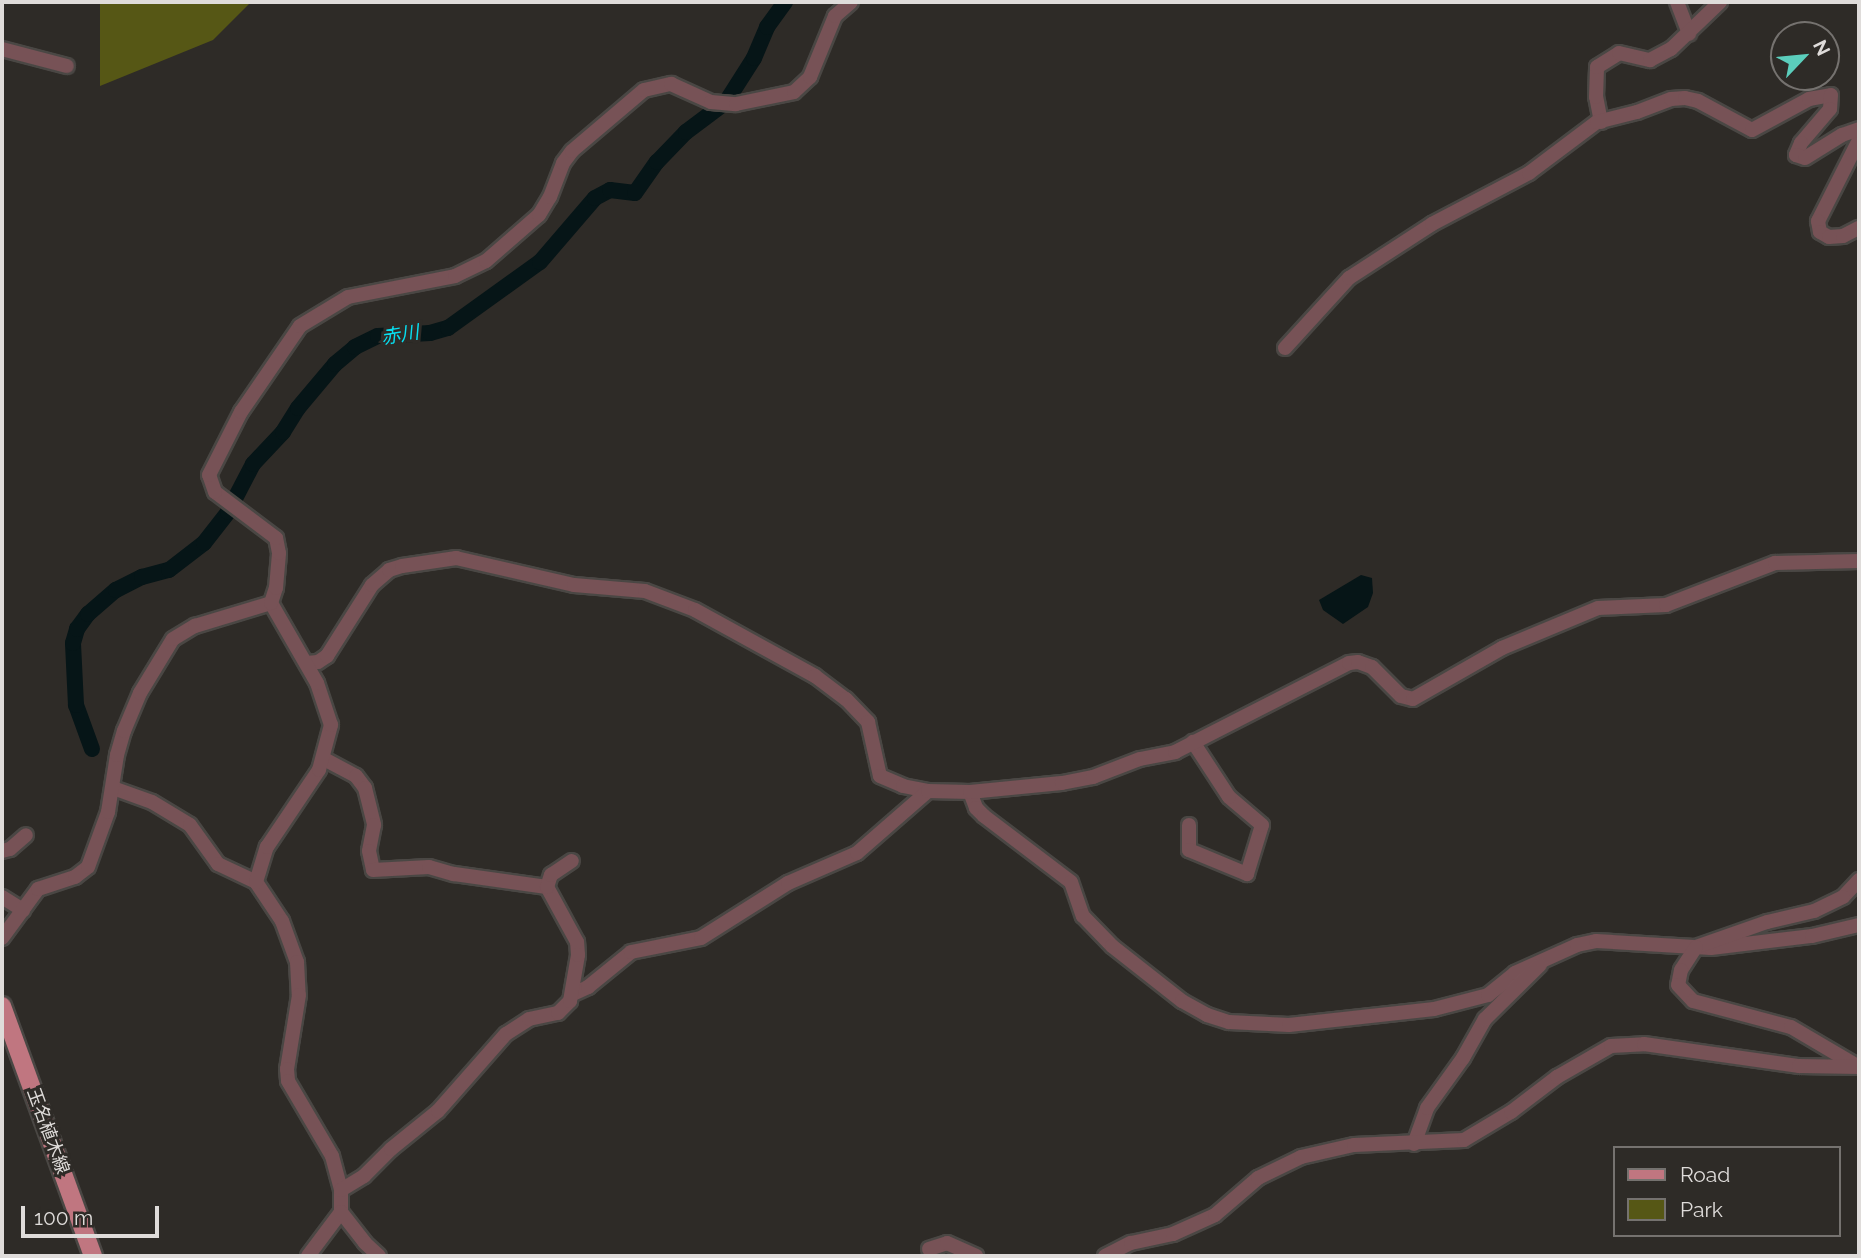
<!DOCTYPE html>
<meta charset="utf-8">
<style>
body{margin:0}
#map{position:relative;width:1861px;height:1258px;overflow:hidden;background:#2e2b27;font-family:Raleway,"Noto Sans JP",sans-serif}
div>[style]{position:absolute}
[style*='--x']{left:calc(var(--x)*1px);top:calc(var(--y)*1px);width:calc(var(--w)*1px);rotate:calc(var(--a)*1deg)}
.green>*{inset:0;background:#565715}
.water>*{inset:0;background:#061517}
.river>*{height:16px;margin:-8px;padding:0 8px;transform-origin:8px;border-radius:8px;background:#061517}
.roads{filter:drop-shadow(2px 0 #4a4744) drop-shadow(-2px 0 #4a4744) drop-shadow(0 2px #4a4744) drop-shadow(0 -2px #4a4744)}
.minor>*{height:14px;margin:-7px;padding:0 7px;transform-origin:7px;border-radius:7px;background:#775256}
.major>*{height:18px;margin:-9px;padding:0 9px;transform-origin:9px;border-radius:9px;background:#c07680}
span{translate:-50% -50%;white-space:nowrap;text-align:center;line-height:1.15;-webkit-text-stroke:6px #2e2b27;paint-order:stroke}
.street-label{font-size:18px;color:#dfdcda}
.water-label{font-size:19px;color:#07dff1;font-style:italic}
.frame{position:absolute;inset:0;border:4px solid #dfdcda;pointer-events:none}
.legend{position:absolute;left:1613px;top:1146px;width:228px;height:91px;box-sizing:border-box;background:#2e2b27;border:2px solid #75726f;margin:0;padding:9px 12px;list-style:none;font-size:21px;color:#dfdcda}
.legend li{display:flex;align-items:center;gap:14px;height:35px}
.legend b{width:35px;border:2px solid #75726f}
.north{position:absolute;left:1770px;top:21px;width:70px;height:70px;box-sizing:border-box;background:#2e2b27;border:2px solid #75726f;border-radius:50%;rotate:64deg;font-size:19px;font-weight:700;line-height:28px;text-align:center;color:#dfdcda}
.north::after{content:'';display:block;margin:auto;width:24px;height:32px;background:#5bcebc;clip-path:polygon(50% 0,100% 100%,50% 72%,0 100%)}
.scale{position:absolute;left:21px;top:1206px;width:138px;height:32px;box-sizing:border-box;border:4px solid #dfdcda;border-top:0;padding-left:9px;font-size:21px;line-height:24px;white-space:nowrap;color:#dfdcda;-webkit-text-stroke:5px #2e2b27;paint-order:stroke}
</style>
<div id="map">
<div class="green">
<div style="clip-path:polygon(100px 2px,251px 2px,213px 40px,100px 86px)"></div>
</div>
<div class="water">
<div style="clip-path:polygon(1361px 575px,1372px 578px,1373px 593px,1368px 607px,1343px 624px,1323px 610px,1319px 600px)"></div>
</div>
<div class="river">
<div style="--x:92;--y:749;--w:47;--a:-110"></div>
<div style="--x:76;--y:705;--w:62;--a:-92.8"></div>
<div style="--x:73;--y:643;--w:15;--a:-74"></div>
<div style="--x:77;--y:629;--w:19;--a:-54"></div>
<div style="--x:88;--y:614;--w:37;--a:-41"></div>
<div style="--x:116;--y:590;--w:29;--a:-27"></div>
<div style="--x:142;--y:577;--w:28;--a:-15"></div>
<div style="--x:169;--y:570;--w:44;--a:-37.6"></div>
<div style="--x:204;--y:543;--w:39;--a:-52"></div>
<div style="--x:228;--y:512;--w:54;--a:-62.5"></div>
<div style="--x:253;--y:464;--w:44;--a:-46.8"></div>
<div style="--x:283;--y:432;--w:28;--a:-58"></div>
<div style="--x:298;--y:408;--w:57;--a:-49.9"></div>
<div style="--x:335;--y:364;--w:26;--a:-40"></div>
<div style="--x:355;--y:347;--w:25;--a:-26"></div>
<div style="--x:378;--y:336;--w:52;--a:-3.3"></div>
<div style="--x:430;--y:333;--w:19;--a:-16"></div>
<div style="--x:448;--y:328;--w:113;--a:-35.7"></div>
<div style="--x:540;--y:262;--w:84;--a:-49.3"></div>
<div style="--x:595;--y:198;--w:17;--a:-28"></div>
<div style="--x:610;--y:190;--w:25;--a:7"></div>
<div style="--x:635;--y:193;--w:38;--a:-55"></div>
<div style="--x:657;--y:162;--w:42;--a:-46"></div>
<div style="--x:686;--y:132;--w:50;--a:-36.9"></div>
<div style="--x:726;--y:102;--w:52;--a:-57.5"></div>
<div style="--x:754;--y:58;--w:34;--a:-67"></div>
<div style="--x:767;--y:27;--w:31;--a:-54"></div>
</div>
<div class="roads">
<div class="minor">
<div style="--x:1677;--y:2;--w:34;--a:69"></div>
<div style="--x:2;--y:49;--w:67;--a:14.7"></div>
<div style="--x:1601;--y:122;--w:25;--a:-101"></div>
<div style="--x:1596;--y:97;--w:30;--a:-88"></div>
<div style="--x:1597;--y:67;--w:26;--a:-32"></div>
<div style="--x:1619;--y:53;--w:32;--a:13"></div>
<div style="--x:1650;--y:60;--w:24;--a:-28"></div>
<div style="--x:1671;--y:49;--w:68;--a:-43.8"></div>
<div style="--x:1859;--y:140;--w:91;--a:116.8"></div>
<div style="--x:1818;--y:221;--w:11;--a:80"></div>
<div style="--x:1820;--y:232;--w:10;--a:29"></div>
<div style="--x:1829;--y:237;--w:14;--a:-4"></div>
<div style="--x:1843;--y:236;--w:18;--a:-27"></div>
<div style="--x:1285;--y:348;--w:95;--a:-47.6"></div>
<div style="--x:1349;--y:278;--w:99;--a:-33"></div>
<div style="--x:1432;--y:224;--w:110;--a:-27.7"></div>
<div style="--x:1529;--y:173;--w:85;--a:-36.9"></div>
<div style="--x:1597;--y:122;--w:41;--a:-14"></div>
<div style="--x:1637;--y:112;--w:36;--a:-21"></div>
<div style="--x:1671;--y:99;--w:14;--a:-4"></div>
<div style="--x:1685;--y:98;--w:13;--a:13"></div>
<div style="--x:1698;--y:101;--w:61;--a:28.2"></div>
<div style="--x:1752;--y:130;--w:65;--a:-28.5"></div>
<div style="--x:1809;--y:99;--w:22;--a:-10"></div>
<div style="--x:1831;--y:95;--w:14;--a:94"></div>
<div style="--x:1830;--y:109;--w:45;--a:130.5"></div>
<div style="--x:1801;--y:143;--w:13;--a:113"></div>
<div style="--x:1796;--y:155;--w:9;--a:18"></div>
<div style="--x:1805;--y:158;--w:44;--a:-31.9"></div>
<div style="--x:1842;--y:135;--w:18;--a:-19"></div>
<div style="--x:307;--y:663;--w:11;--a:-5"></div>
<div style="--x:318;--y:662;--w:11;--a:-34"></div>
<div style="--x:327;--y:656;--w:84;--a:-57.6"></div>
<div style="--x:372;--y:585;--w:23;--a:-41"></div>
<div style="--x:389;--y:570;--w:14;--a:-17"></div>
<div style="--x:402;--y:566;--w:55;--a:-8.4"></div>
<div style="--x:456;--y:558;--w:121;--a:12.9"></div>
<div style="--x:574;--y:585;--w:71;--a:4.8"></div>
<div style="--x:645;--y:591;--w:53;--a:20.8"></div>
<div style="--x:695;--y:610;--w:137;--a:28.8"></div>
<div style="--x:815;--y:676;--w:39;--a:37"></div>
<div style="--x:846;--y:699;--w:32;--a:46"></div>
<div style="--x:868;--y:722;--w:55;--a:77.5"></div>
<div style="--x:880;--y:776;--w:25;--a:23"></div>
<div style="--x:903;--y:786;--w:25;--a:11"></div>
<div style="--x:324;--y:759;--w:36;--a:28"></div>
<div style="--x:356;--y:776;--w:15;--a:53"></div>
<div style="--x:365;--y:788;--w:38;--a:76"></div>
<div style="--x:374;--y:825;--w:26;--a:101"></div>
<div style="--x:369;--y:851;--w:19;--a:78"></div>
<div style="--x:373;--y:870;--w:56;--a:-3.1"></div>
<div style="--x:429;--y:867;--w:26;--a:16"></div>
<div style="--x:454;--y:874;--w:94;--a:8"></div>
<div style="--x:113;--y:788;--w:41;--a:19.7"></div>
<div style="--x:152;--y:802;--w:44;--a:31.2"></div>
<div style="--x:190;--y:825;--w:48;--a:54.3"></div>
<div style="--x:218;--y:864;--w:42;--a:25.3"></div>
<div style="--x:256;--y:882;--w:47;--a:56.3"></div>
<div style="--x:282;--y:921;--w:44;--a:69.9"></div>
<div style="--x:297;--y:962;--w:33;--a:87"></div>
<div style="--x:299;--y:995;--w:75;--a:99.2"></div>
<div style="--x:287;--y:1069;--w:12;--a:85"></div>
<div style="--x:288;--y:1081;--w:87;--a:59.6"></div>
<div style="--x:332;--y:1156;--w:35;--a:75"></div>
<div style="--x:341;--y:1190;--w:22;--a:90"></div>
<div style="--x:341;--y:1212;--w:55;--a:126.9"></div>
<div style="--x:970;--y:792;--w:17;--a:69"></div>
<div style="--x:976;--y:808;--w:11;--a:45"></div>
<div style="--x:984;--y:816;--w:109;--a:37.2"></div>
<div style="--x:1071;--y:882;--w:36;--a:71"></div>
<div style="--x:1083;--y:916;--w:42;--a:46"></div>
<div style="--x:1112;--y:946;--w:89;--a:38.2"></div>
<div style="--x:1182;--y:1001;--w:29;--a:29"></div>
<div style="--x:1207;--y:1015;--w:23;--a:18"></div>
<div style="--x:1229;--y:1022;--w:60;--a:2.9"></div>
<div style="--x:1289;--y:1025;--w:146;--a:-6.3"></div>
<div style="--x:1434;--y:1009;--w:56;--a:-14.5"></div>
<div style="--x:1488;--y:995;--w:35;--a:-39"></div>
<div style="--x:1515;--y:973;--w:68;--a:-24.3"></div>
<div style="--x:1577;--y:945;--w:19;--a:-12"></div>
<div style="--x:1596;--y:941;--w:115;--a:3.5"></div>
<div style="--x:1711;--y:948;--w:102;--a:-6.8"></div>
<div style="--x:1812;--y:936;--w:48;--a:-13.2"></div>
<div style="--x:1189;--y:825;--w:25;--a:90"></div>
<div style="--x:1189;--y:850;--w:63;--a:22.5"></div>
<div style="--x:1247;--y:874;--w:51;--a:-73"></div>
<div style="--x:1262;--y:825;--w:43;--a:-139.7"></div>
<div style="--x:1229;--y:797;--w:66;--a:-123.2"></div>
<div style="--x:2;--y:851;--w:8;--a:-14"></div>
<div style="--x:10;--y:849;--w:21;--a:-41"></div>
<div style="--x:1859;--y:880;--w:23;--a:133"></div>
<div style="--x:1843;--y:897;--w:32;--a:154"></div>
<div style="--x:1814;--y:911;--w:48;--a:166.8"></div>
<div style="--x:1767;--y:922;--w:75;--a:160.6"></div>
<div style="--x:1696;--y:947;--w:27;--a:123"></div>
<div style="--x:1681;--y:970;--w:15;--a:101"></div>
<div style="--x:1678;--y:985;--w:22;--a:47"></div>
<div style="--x:1693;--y:1001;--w:101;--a:14.9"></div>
<div style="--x:1791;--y:1027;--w:79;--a:30.5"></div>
<div style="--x:256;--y:882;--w:37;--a:-73"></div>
<div style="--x:267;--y:847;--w:93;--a:-56"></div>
<div style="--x:319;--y:770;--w:47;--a:-75.1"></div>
<div style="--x:331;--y:725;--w:44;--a:-108.4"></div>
<div style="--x:317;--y:683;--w:92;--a:-119.9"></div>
<div style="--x:2;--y:897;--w:25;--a:32"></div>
<div style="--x:2;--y:938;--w:61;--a:-53.7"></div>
<div style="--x:38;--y:889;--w:39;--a:-18"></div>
<div style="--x:75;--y:877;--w:16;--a:-38"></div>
<div style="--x:88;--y:867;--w:59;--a:-70"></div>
<div style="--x:108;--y:812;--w:58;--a:-81"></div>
<div style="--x:117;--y:755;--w:25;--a:-74"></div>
<div style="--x:124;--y:731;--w:41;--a:-67.2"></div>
<div style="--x:140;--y:693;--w:63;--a:-58.6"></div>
<div style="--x:173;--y:639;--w:26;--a:-31"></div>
<div style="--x:195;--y:626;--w:79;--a:-16.8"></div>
<div style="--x:271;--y:603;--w:16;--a:-72"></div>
<div style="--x:276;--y:588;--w:35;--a:-85"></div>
<div style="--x:279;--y:553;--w:15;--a:-101"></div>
<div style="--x:276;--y:538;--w:76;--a:-143"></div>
<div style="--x:215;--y:492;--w:18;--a:-109"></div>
<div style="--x:209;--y:475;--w:71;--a:-63.1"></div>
<div style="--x:241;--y:412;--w:104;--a:-55.5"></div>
<div style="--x:300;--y:326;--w:56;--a:-31.1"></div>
<div style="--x:348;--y:297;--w:109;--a:-11.1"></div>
<div style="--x:455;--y:276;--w:34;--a:-26"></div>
<div style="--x:486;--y:261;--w:70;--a:-41"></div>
<div style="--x:539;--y:215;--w:21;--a:-59"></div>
<div style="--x:550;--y:197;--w:36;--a:-69"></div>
<div style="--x:563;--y:163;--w:15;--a:-53"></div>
<div style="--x:572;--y:151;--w:94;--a:-40.3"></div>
<div style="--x:644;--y:90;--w:28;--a:-13"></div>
<div style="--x:671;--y:84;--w:44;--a:24.2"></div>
<div style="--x:711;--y:102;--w:25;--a:5"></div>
<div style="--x:736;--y:104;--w:59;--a:-11.7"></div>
<div style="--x:794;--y:92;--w:22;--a:-43"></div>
<div style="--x:810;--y:77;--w:66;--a:-67.7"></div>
<div style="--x:835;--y:16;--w:21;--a:-41"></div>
<div style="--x:573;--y:994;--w:17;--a:-25"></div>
<div style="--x:588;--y:987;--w:55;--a:-39.1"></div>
<div style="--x:631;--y:952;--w:71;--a:-11.3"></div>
<div style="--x:701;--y:938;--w:103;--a:-32.3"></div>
<div style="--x:788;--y:883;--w:75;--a:-23.5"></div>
<div style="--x:857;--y:853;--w:94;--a:-41.1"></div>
<div style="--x:928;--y:791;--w:42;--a:1.4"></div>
<div style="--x:970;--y:792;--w:92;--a:-5.6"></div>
<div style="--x:1062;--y:783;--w:32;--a:-11"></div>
<div style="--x:1093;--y:777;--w:50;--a:-21"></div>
<div style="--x:1140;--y:759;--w:36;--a:-11"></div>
<div style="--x:1175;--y:752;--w:195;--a:-27.1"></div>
<div style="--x:1349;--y:663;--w:9;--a:-6"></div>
<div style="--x:1358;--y:662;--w:15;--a:20"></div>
<div style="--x:1372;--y:667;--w:41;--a:45"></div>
<div style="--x:1401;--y:696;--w:12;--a:14"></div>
<div style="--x:1413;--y:699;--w:103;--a:-29.8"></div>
<div style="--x:1502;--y:648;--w:104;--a:-22.6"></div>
<div style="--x:1598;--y:608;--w:68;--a:-2.5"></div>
<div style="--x:1666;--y:605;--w:117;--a:-21.1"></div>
<div style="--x:1775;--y:563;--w:84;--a:-1.4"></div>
<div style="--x:1414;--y:1144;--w:38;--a:-70"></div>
<div style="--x:1427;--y:1108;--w:62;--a:-54.2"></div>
<div style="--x:1463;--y:1058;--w:45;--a:-60.6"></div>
<div style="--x:1485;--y:1019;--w:77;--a:-44.5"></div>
<div style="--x:341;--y:1190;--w:27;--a:-31"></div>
<div style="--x:364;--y:1176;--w:38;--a:-45"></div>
<div style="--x:391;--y:1149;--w:60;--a:-39"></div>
<div style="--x:438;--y:1111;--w:103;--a:-48.6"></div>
<div style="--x:506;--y:1034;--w:27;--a:-33"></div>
<div style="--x:529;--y:1019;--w:30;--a:-12"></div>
<div style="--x:558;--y:1013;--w:17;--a:-45"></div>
<div style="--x:570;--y:1001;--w:47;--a:-80.1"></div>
<div style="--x:578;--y:955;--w:13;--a:-94"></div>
<div style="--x:577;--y:942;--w:63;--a:-118.6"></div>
<div style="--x:547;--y:887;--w:13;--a:-72"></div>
<div style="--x:551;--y:875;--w:25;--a:-34"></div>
<div style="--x:341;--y:1212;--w:39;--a:52"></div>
<div style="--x:365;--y:1243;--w:19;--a:43"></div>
<div style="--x:929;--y:1249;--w:19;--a:-18"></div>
<div style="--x:947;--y:1243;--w:32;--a:24"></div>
<div style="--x:1105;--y:1256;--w:29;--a:-27"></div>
<div style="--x:1131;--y:1243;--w:43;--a:-12.1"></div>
<div style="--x:1173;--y:1234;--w:46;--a:-24.3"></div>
<div style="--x:1215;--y:1215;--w:57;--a:-40.7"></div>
<div style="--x:1258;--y:1178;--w:48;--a:-26"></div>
<div style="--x:1301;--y:1157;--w:54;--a:-12.8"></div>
<div style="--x:1354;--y:1145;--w:110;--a:-2.6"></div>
<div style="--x:1464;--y:1140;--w:55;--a:-30.8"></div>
<div style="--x:1511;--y:1112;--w:58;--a:-37.3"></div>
<div style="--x:1557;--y:1077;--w:62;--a:-29.9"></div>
<div style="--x:1611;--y:1046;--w:33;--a:-3"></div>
<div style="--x:1644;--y:1044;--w:157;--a:8.1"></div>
<div style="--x:1799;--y:1066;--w:60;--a:1"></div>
</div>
<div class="major">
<div style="--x:2;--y:1006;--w:266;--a:70"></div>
</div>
</div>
<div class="street-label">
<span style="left:48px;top:1131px;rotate:70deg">玉名植木線</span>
</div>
<div class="water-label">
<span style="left:400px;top:335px;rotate:-9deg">赤川</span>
</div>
<div class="frame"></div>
<ul class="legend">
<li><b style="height:9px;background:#c07680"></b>Road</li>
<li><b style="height:19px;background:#565715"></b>Park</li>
</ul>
<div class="north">N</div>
<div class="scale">100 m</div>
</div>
